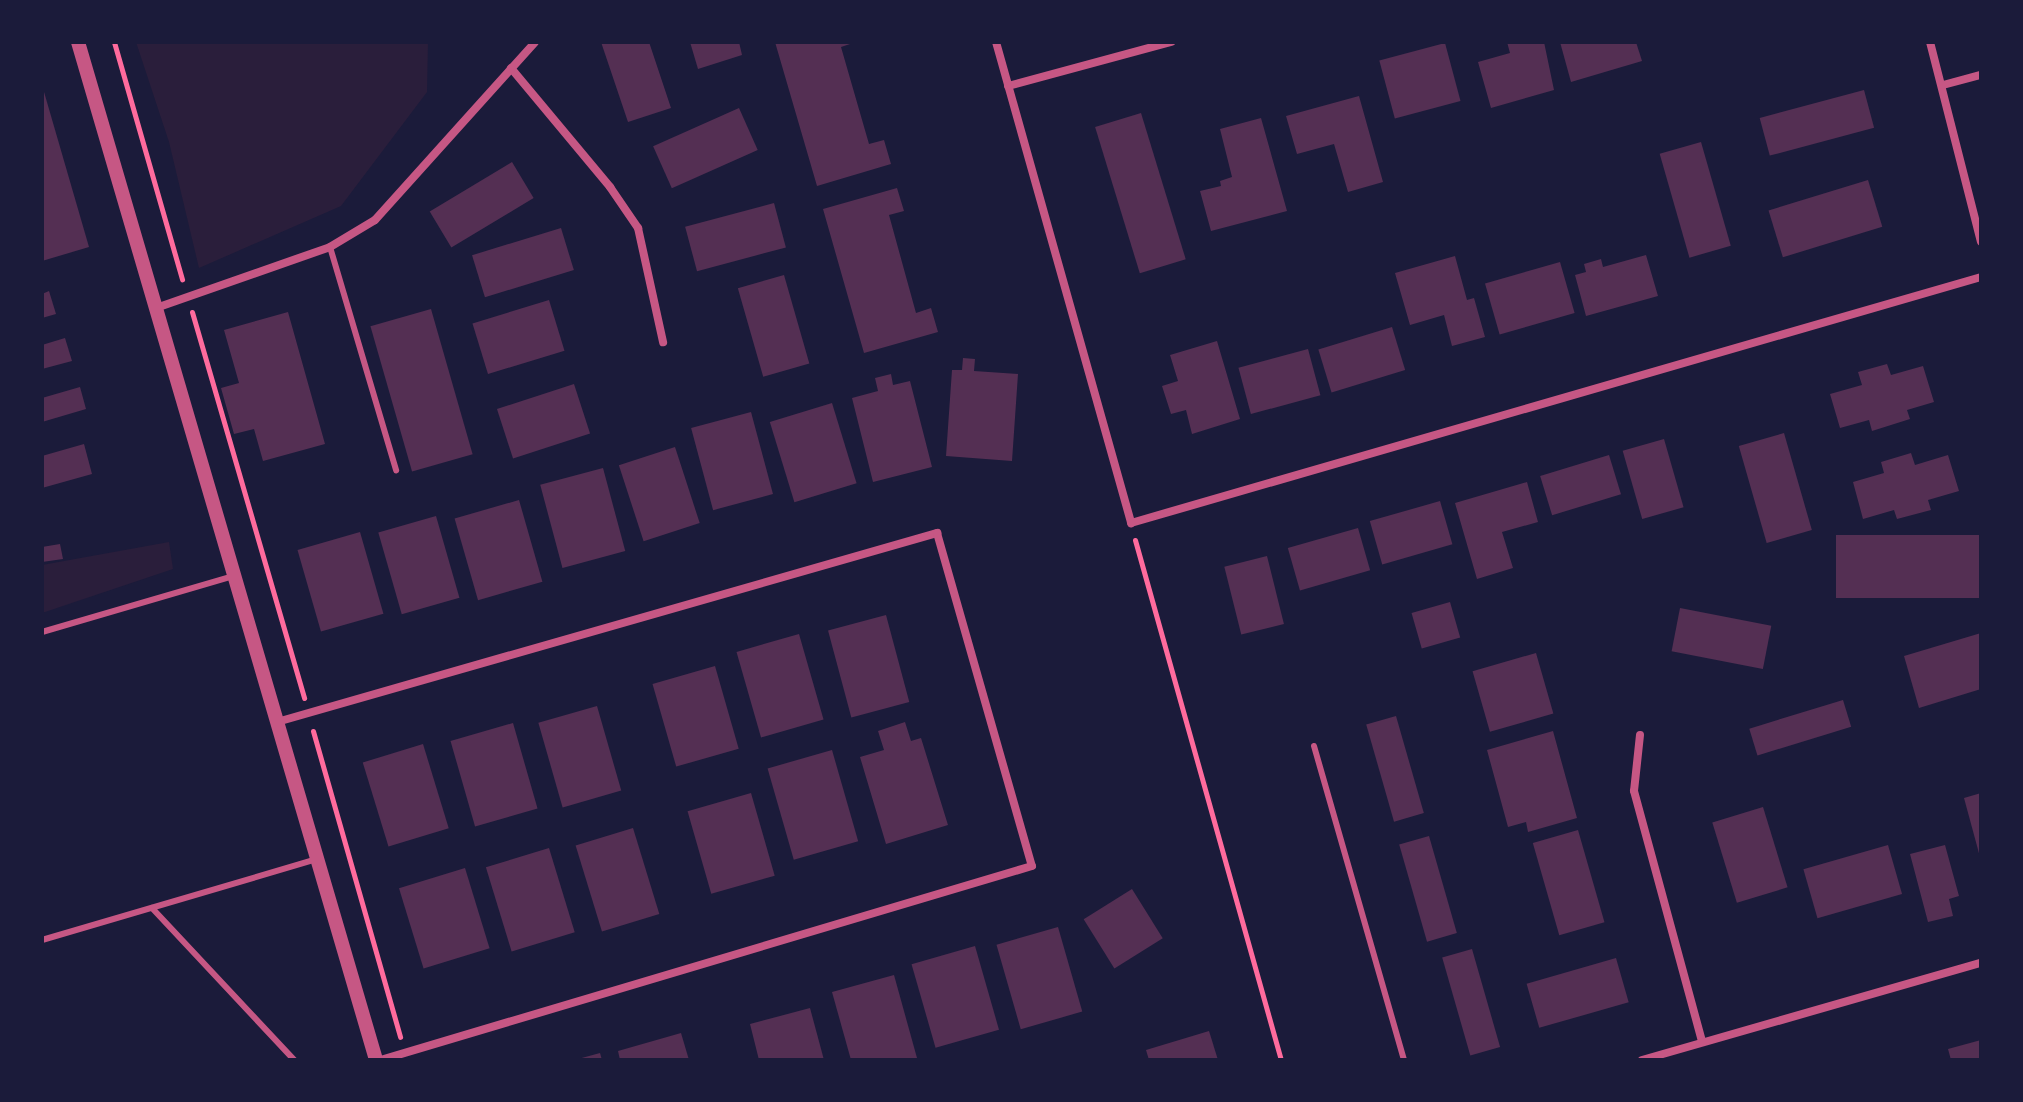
<!DOCTYPE html>
<style>
body{margin:0}
#map{position:relative;width:2023px;height:1102px;overflow:hidden;background:#1b1b3a;font-family:"Fira Sans Condensed",sans-serif}
div>[style]{position:absolute}
[style*='--x']{left:calc(var(--x)*1px);top:calc(var(--y)*1px);width:calc(var(--w)*1px);rotate:calc(var(--a)*1deg)}
.green>*{inset:0;background:#2a1e3b}
.building>*{inset:0;background:#542f53;transform-origin:0 0}
.path>*{height:5px;margin:-2.5px;padding:0 2.5px;transform-origin:2.5px;border-radius:2.5px;background:#ff6b9d}
.service>*{height:6px;margin:-3px;padding:0 3px;transform-origin:3px;border-radius:3px;background:#c65784}
.minor>*{height:8px;margin:-4px;padding:0 4px;transform-origin:4px;border-radius:4px;background:#c65784}
.tertiary>*{height:14px;margin:-7px;padding:0 7px;transform-origin:7px;border-radius:7px;background:#c65784}
span{translate:-50% -50%;white-space:nowrap;text-align:center;line-height:1.15;-webkit-text-stroke:8px #1b1b3a;paint-order:stroke}
.frame{position:absolute;inset:0;border:44px solid #1b1b3a;pointer-events:none}
</style>
<div id="map">
<div class="green">
<div style="clip-path:polygon(136px 42px,428px 42px,427px 92px,341px 206px,199px 268px,169px 142px)"></div>
<div style="clip-path:polygon(169px 542px,173px 569px,42px 613px,42px 565px)"></div>
</div>
<div class="building">
<div style="clip-path:polygon(601px 42px,649px 42px,671px 108px,628px 122px)"></div>
<div style="clip-path:polygon(690px 42px,739px 42px,742px 55px,698px 69px)"></div>
<div style="clip-path:polygon(775px 42px,856px 42px,841px 47px,869px 144px,884px 140px,891px 164px,817px 186px)"></div>
<div style="clip-path:polygon(1507px 42px,1544px 42px,1554px 90px,1491px 108px,1478px 62px,1510px 53px)"></div>
<div style="clip-path:polygon(1560px 42px,1636px 42px,1642px 61px,1571px 82px)"></div>
<div style="left:1445px;top:43px;width:60px;height:68px;rotate:75deg"></div>
<div style="clip-path:polygon(42px 85px,89px 247px,42px 261px)"></div>
<div style="left:1864px;top:90px;width:39px;height:108px;rotate:75deg"></div>
<div style="clip-path:polygon(1359px 96px,1383px 182px,1348px 192px,1334px 144px,1297px 154px,1286px 116px)"></div>
<div style="left:739px;top:108px;width:46px;height:94px;rotate:66deg"></div>
<div style="left:1141px;top:113px;width:153px;height:48px;rotate:73deg"></div>
<div style="clip-path:polygon(1261px 118px,1287px 211px,1211px 231px,1200px 191px,1221px 186px,1220px 181px,1232px 177px,1220px 129px)"></div>
<div style="left:1701px;top:142px;width:108px;height:43px;rotate:74deg"></div>
<div style="left:512px;top:162px;width:42px;height:96px;rotate:59deg"></div>
<div style="left:1868px;top:180px;width:49px;height:104px;rotate:73deg"></div>
<div style="clip-path:polygon(897px 188px,904px 211px,889px 215px,916px 313px,931px 308px,938px 332px,864px 353px,823px 209px)"></div>
<div style="left:774px;top:203px;width:46px;height:92px;rotate:75deg"></div>
<div style="left:561px;top:228px;width:44px;height:93px;rotate:73deg"></div>
<div style="clip-path:polygon(1646px 255px,1658px 296px,1586px 316px,1575px 275px,1586px 272px,1584px 264px,1601px 259px,1603px 267px)"></div>
<div style="clip-path:polygon(1455px 256px,1467px 300px,1474px 298px,1485px 337px,1452px 346px,1444px 315px,1410px 325px,1395px 273px)"></div>
<div style="left:1560px;top:262px;width:53px;height:78px;rotate:74deg"></div>
<div style="left:784px;top:275px;width:92px;height:48px;rotate:74deg"></div>
<div style="clip-path:polygon(49px 291px,56px 314px,42px 318px,42px 294px)"></div>
<div style="left:549px;top:300px;width:53px;height:80px;rotate:73deg"></div>
<div style="left:431px;top:309px;width:151px;height:63px;rotate:74deg"></div>
<div style="clip-path:polygon(288px 312px,325px 444px,263px 461px,254px 429px,234px 434px,221px 388px,239px 383px,224px 330px)"></div>
<div style="left:1392px;top:327px;width:45px;height:77px;rotate:73deg"></div>
<div style="clip-path:polygon(65px 338px,72px 361px,42px 369px,42px 345px)"></div>
<div style="clip-path:polygon(1217px 341px,1240px 419px,1192px 434px,1186px 410px,1171px 414px,1162px 386px,1178px 381px,1170px 355px)"></div>
<div style="left:1308px;top:349px;width:48px;height:72px;rotate:75deg"></div>
<div style="clip-path:polygon(963px 358px,975px 359px,974px 371px,1018px 374px,1012px 461px,946px 456px,952px 370px,962px 370px)"></div>
<div style="clip-path:polygon(1887px 364px,1891px 375px,1923px 366px,1934px 402px,1907px 410px,1910px 419px,1872px 431px,1869px 420px,1840px 428px,1830px 394px,1862px 385px,1858px 372px)"></div>
<div style="clip-path:polygon(891px 374px,893px 385px,910px 381px,932px 467px,873px 482px,852px 398px,878px 391px,875px 378px)"></div>
<div style="left:574px;top:384px;width:52px;height:81px;rotate:72deg"></div>
<div style="clip-path:polygon(80px 387px,86px 409px,42px 422px,42px 398px)"></div>
<div style="left:832px;top:403px;width:84px;height:65px;rotate:73deg"></div>
<div style="left:751px;top:412px;width:85px;height:62px;rotate:75deg"></div>
<div style="left:1784px;top:433px;width:101px;height:47px;rotate:74deg"></div>
<div style="left:1664px;top:439px;width:71px;height:43px;rotate:74deg"></div>
<div style="clip-path:polygon(84px 444px,92px 474px,42px 488px,42px 456px)"></div>
<div style="left:675px;top:447px;width:80px;height:59px;rotate:72deg"></div>
<div style="clip-path:polygon(1911px 453px,1915px 465px,1948px 455px,1959px 491px,1928px 500px,1931px 510px,1897px 519px,1894px 510px,1863px 519px,1853px 482px,1884px 473px,1881px 462px)"></div>
<div style="left:1609px;top:455px;width:41px;height:72px;rotate:73deg"></div>
<div style="left:603px;top:468px;width:86px;height:65px;rotate:75deg"></div>
<div style="clip-path:polygon(1527px 482px,1538px 522px,1502px 532px,1513px 568px,1477px 579px,1455px 503px)"></div>
<div style="left:519px;top:500px;width:85px;height:67px;rotate:74deg"></div>
<div style="left:1440px;top:501px;width:45px;height:73px;rotate:74deg"></div>
<div style="left:436px;top:516px;width:85px;height:60px;rotate:74deg"></div>
<div style="left:1358px;top:528px;width:44px;height:73px;rotate:74deg"></div>
<div style="left:360px;top:532px;width:85px;height:65px;rotate:74deg"></div>
<div style="left:1981px;top:535px;width:63px;height:145px;rotate:90deg"></div>
<div style="clip-path:polygon(60px 544px,63px 559px,42px 562px,42px 547px)"></div>
<div style="left:1267px;top:556px;width:70px;height:44px;rotate:76deg"></div>
<div style="left:1450px;top:602px;width:37px;height:40px;rotate:74deg"></div>
<div style="left:1680px;top:608px;width:93px;height:44px;rotate:11deg"></div>
<div style="left:886px;top:615px;width:90px;height:60px;rotate:75deg"></div>
<div style="clip-path:polygon(1981px 633px,1981px 689px,1919px 708px,1904px 656px)"></div>
<div style="left:799px;top:634px;width:89px;height:65px;rotate:74deg"></div>
<div style="left:1536px;top:653px;width:63px;height:66px;rotate:74deg"></div>
<div style="left:715px;top:666px;width:86px;height:65px;rotate:74deg"></div>
<div style="left:1843px;top:700px;width:28px;height:98px;rotate:73deg"></div>
<div style="left:597px;top:706px;width:88px;height:61px;rotate:74deg"></div>
<div style="left:1396px;top:716px;width:101px;height:31px;rotate:74deg"></div>
<div style="clip-path:polygon(905px 722px,911px 741px,921px 738px,948px 825px,886px 844px,860px 757px,884px 750px,878px 731px)"></div>
<div style="left:513px;top:723px;width:89px;height:65px;rotate:74deg"></div>
<div style="clip-path:polygon(1553px 731px,1577px 818px,1528px 832px,1526px 822px,1508px 827px,1487px 750px)"></div>
<div style="left:423px;top:744px;width:88px;height:63px;rotate:73deg"></div>
<div style="left:832px;top:750px;width:95px;height:67px;rotate:74deg"></div>
<div style="left:751px;top:793px;width:86px;height:66px;rotate:74deg"></div>
<div style="clip-path:polygon(1981px 793px,1981px 857px,1980px 857px,1964px 798px)"></div>
<div style="left:1763px;top:807px;width:84px;height:53px;rotate:73deg"></div>
<div style="left:633px;top:828px;width:90px;height:60px;rotate:73deg"></div>
<div style="left:1578px;top:830px;width:96px;height:47px;rotate:74deg"></div>
<div style="left:1429px;top:836px;width:101px;height:31px;rotate:74deg"></div>
<div style="left:1888px;top:845px;width:51px;height:88px;rotate:74deg"></div>
<div style="clip-path:polygon(1945px 845px,1959px 896px,1949px 899px,1953px 916px,1928px 922px,1910px 854px)"></div>
<div style="left:549px;top:848px;width:88px;height:66px;rotate:73deg"></div>
<div style="left:465px;top:868px;width:84px;height:69px;rotate:73deg"></div>
<div style="left:1132px;top:889px;width:58px;height:57px;rotate:58deg"></div>
<div style="left:1058px;top:927px;width:88px;height:64px;rotate:74deg"></div>
<div style="left:975px;top:946px;width:87px;height:66px;rotate:74deg"></div>
<div style="left:1472px;top:949px;width:102px;height:31px;rotate:74deg"></div>
<div style="left:1616px;top:958px;width:46px;height:93px;rotate:74deg"></div>
<div style="clip-path:polygon(894px 975px,917px 1058px,851px 1060px,832px 992px)"></div>
<div style="clip-path:polygon(810px 1008px,824px 1060px,759px 1060px,750px 1024px)"></div>
<div style="clip-path:polygon(1209px 1031px,1218px 1060px,1149px 1060px,1146px 1050px)"></div>
<div style="clip-path:polygon(681px 1033px,689px 1060px,620px 1060px,618px 1051px)"></div>
<div style="clip-path:polygon(1981px 1040px,1981px 1060px,1951px 1060px,1948px 1049px)"></div>
<div style="clip-path:polygon(600px 1053px,602px 1060px,578px 1060px,578px 1059px)"></div>
</div>
<div class="path">
<div style="--x:114;--y:42;--w:247;--a:74"></div>
<div style="--x:192;--y:312;--w:402;--a:73.8"></div>
<div style="--x:1135;--y:540;--w:540;--a:74.32"></div>
<div style="--x:313;--y:731;--w:318;--a:74.1"></div>
</div>
<div class="service">
<div style="--x:330;--y:247;--w:233;--a:73.5"></div>
<div style="--x:42;--y:632;--w:200;--a:-16.3"></div>
<div style="--x:1314;--y:746;--w:327;--a:74"></div>
<div style="--x:152;--y:908;--w:208;--a:46.9"></div>
<div style="--x:42;--y:940;--w:287;--a:-16.4"></div>
</div>
<div class="minor">
<div style="--x:996;--y:42;--w:500;--a:74.3"></div>
<div style="--x:1131;--y:523;--w:885;--a:-16.14"></div>
<div style="--x:1930;--y:42;--w:206;--a:75.7"></div>
<div style="--x:511;--y:68;--w:155;--a:50.2"></div>
<div style="--x:610;--y:187;--w:50;--a:55.7"></div>
<div style="--x:638;--y:228;--w:117;--a:77.6"></div>
<div style="--x:1943;--y:85;--w:39;--a:-15"></div>
<div style="--x:1008;--y:86;--w:169;--a:-15.1"></div>
<div style="--x:156;--y:308;--w:184;--a:-19.3"></div>
<div style="--x:330;--y:247;--w:52;--a:-31"></div>
<div style="--x:375;--y:220;--w:239;--a:-48"></div>
<div style="--x:277;--y:722;--w:687;--a:-15.98"></div>
<div style="--x:937;--y:533;--w:346;--a:74.1"></div>
<div style="--x:1032;--y:866;--w:679;--a:163.41"></div>
<div style="--x:1640;--y:735;--w:56;--a:96.1"></div>
<div style="--x:1634;--y:791;--w:260;--a:74.8"></div>
<div style="--x:1642;--y:1060;--w:353;--a:-16"></div>
</div>
<div class="tertiary">
<div style="--x:78;--y:42;--w:1061;--a:73.68"></div>
</div>
<div class="frame"></div>
</div>
